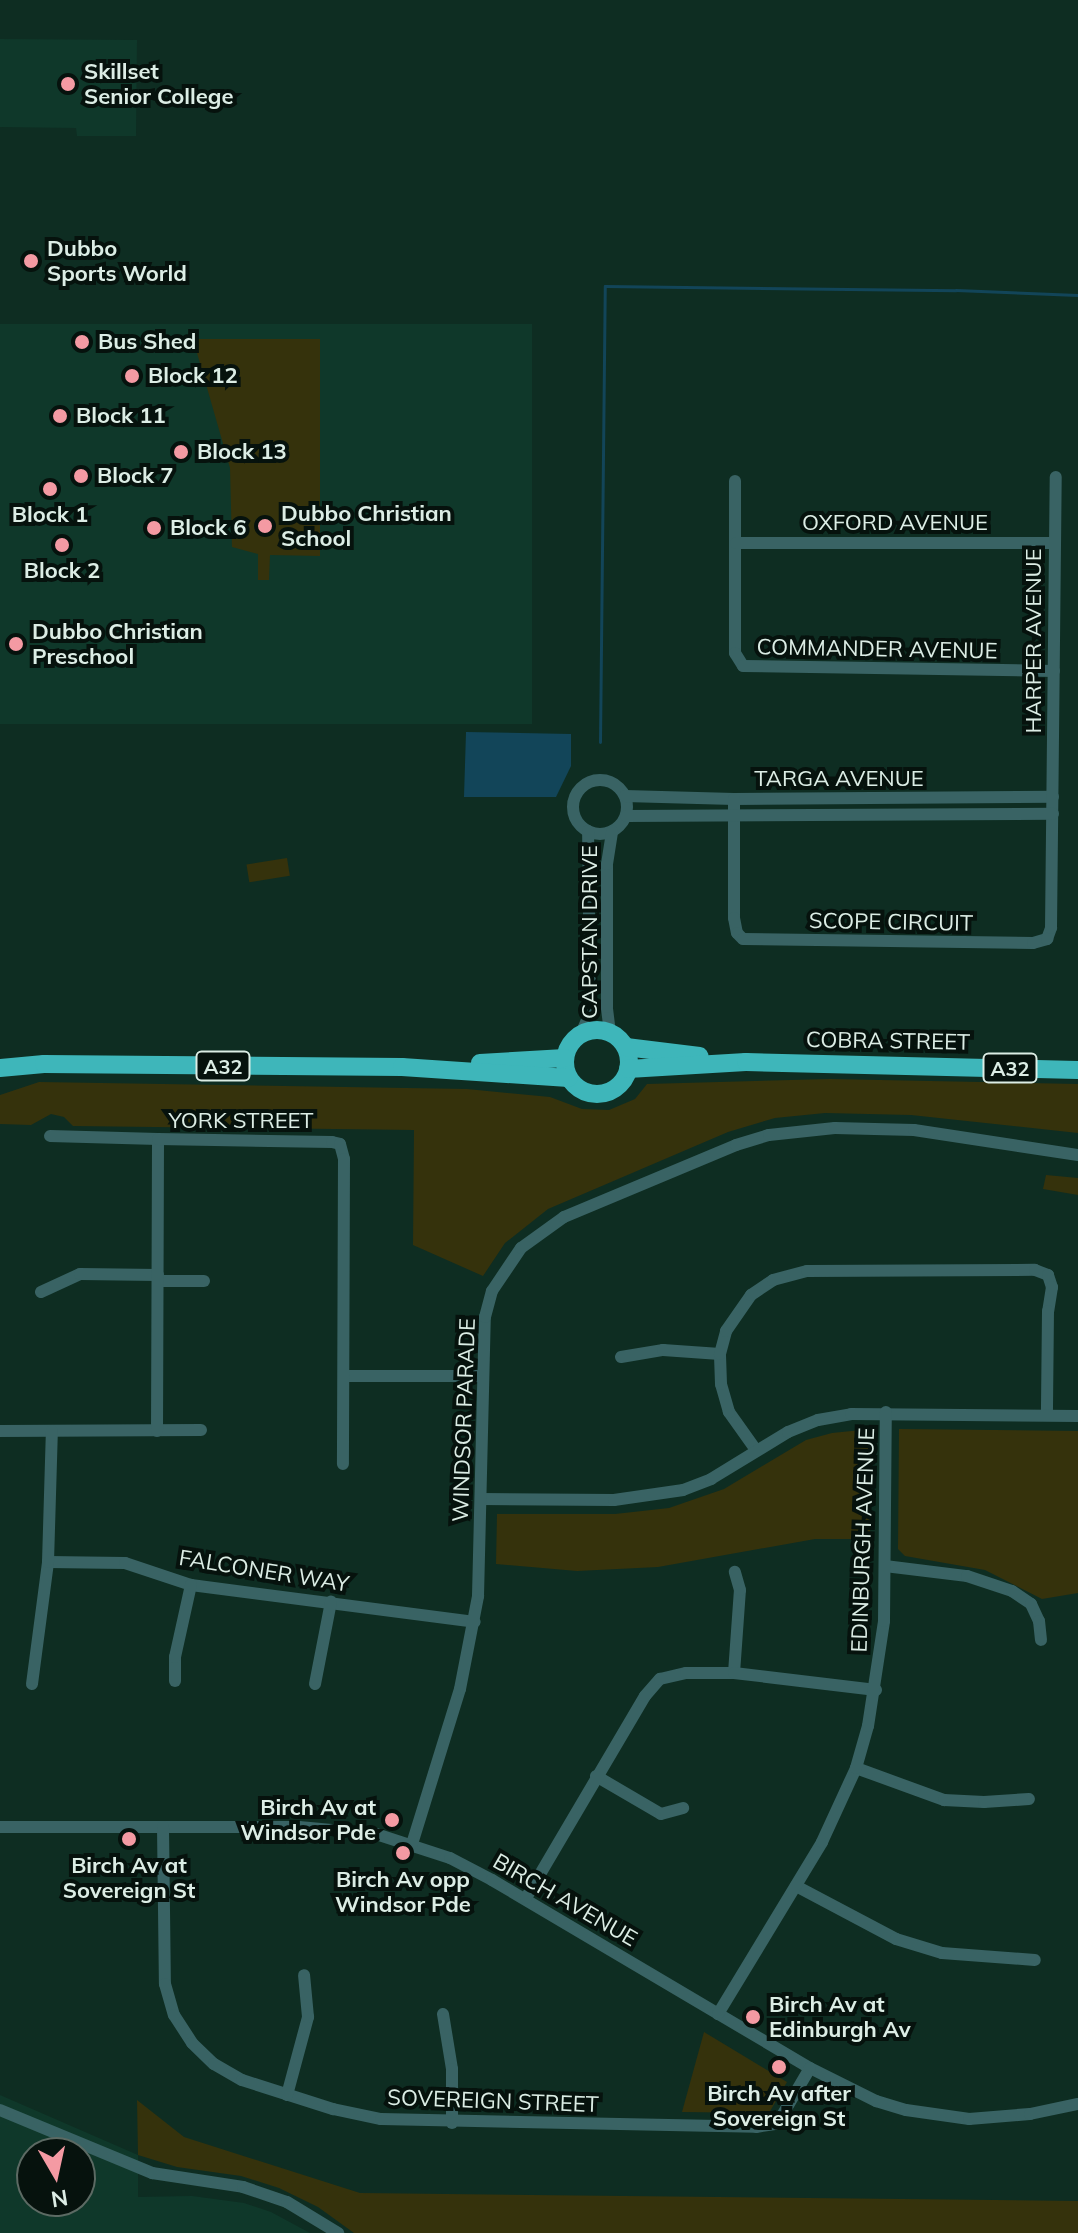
<!DOCTYPE html>
<style>
body{margin:0}
#map{position:relative;width:1078px;height:2233px;overflow:hidden;background:#0e2d22;font-family:Mulish,sans-serif}
div>[style]{position:absolute}
[style*='--x']{left:calc(var(--x)*1px);top:calc(var(--y)*1px);width:calc(var(--w)*1px);rotate:calc(var(--a)*1deg)}
.built>*{inset:0;background:#0f382a;transform-origin:0 0}
.green>*{inset:0;background:#35320c;transform-origin:0 0}
.water>*{inset:0;background:#124559}
.stream>*{height:3px;margin:-1.5px;padding:0 1.5px;transform-origin:1.5px;border-radius:1.5px;background:#124559}
.minor>*{height:12px;margin:-6px;padding:0 6px;transform-origin:6px;border-radius:6px;background:#396364}
.minor>.ring{margin:-6px;padding:0;box-sizing:content-box;background:none;border:12px solid #396364;border-radius:50%}
.highway>*{height:18px;margin:-9px;padding:0 9px;transform-origin:9px;border-radius:9px;background:#3eb6ba}
.highway>.ring{margin:-9px;padding:0;box-sizing:content-box;background:none;border:18px solid #3eb6ba;border-radius:50%}
.dots>*{width:22px;height:22px;translate:-50% -50%;box-sizing:border-box;border:4px solid #06120d;border-radius:50%}
span{translate:-50% -50%;white-space:nowrap;text-align:center;line-height:1.15;-webkit-text-stroke:8px #06120d;paint-order:stroke}
.shield-label span{padding:2px 6px;background:#06120d;border:2px solid;border-radius:6px;-webkit-text-stroke-width:0}
.shield-label{font-size:20px;color:#dcede5;font-weight:700}
.poi-label{font-size:22px;color:#dcede5;font-weight:700}
.left{translate:0 -50%;text-align:left}
.right{translate:-100% -50%;text-align:right}
.street-label{font-size:22px;color:#dcede5}
.north{position:absolute;left:16px;top:2137px;width:80px;height:80px;box-sizing:border-box;background:#06120d;border:2px solid #5c6a63;border-radius:50%;rotate:171deg;font-size:22px;font-weight:700;line-height:32px;text-align:center;color:#dcede5}
.north::after{content:'';display:block;margin:auto;width:28px;height:36px;background:#f49aa3;clip-path:polygon(50% 0,100% 100%,50% 72%,0 100%)}
</style>
<div id="map">
<div class="built">
<div style="clip-path:polygon(0 39px,137px 40px,136px 136px,77px 136px,76px 128px,0 127px)"></div>
<div style="left:0;top:324px;width:532px;height:400px"></div>
<div style="clip-path:polygon(evenodd,0 2095px,138px 2155px,138px 2197px,192px 2196px,244px 2203px,271px 2212px,310px 2233px,0 2233px,0 2095px,32px 2153px,80px 2153px,80px 2201px,32px 2201px,32px 2153px)"></div>
</div>
<div class="green">
<div style="clip-path:polygon(193px 339px,320px 339px,320px 556px,270px 555px,269px 580px,258px 580px,258px 554px,232px 547px,230px 468px)"></div>
<div style="left:287px;top:858px;width:18px;height:41px;rotate:81deg"></div>
<div style="clip-path:polygon(830px 1079px,1078px 1084px,1078px 1133px,911px 1115px,825px 1113px,775px 1118px,728px 1132px,548px 1209px,505px 1243px,483px 1276px,413px 1245px,414px 1130px,73px 1126px,64px 1117px,51px 1114px,31px 1125px,0 1124px,0 1095px,39px 1082px,467px 1089px,550px 1097px,582px 1109px,609px 1110px,635px 1099px,647px 1084px)"></div>
<div style="clip-path:polygon(1046px 1175px,1078px 1178px,1078px 1195px,1043px 1189px)"></div>
<div style="clip-path:polygon(871px 1429px,870px 1539px,815px 1539px,658px 1567px,577px 1571px,496px 1564px,497px 1514px,615px 1514px,669px 1508px,724px 1489px,806px 1440px,832px 1433px)"></div>
<div style="clip-path:polygon(899px 1429px,1078px 1431px,1078px 1593px,1042px 1599px,985px 1570px,905px 1556px,898px 1549px)"></div>
<div style="clip-path:polygon(704px 2032px,787px 2082px,769px 2113px,682px 2112px)"></div>
<div style="clip-path:polygon(137px 2100px,184px 2137px,360px 2193px,1078px 2201px,1078px 2233px,354px 2233px,318px 2207px,279px 2188px,241px 2176px,177px 2167px,138px 2155px)"></div>
</div>
<div class="water">
<div style="clip-path:polygon(466px 732px,571px 734px,571px 766px,556px 797px,464px 797px)"></div>
</div>
<div class="stream">
<div style="--x:600;--y:742;--w:456;--a:-89.4"></div>
<div style="--x:605;--y:286;--w:351;--a:0.7"></div>
<div style="--x:956;--y:290;--w:122;--a:2.3"></div>
</div>
<div class="minor">
<div style="--x:735;--y:481;--w:172;--a:90"></div>
<div style="--x:735;--y:653;--w:15;--a:58"></div>
<div style="--x:743;--y:666;--w:311;--a:0.9"></div>
<div style="--x:736;--y:543;--w:319;--a:0"></div>
<div class="ring" style="left:573px;top:780px;width:42px;height:42px"></div>
<div style="--x:625;--y:796;--w:109;--a:1.6"></div>
<div style="--x:734;--y:799;--w:319;--a:-0.4"></div>
<div style="--x:734;--y:799;--w:119;--a:90"></div>
<div style="--x:734;--y:918;--w:15;--a:79"></div>
<div style="--x:737;--y:933;--w:8;--a:45"></div>
<div style="--x:743;--y:939;--w:290;--a:0.8"></div>
<div style="--x:1033;--y:943;--w:15;--a:-16"></div>
<div style="--x:1047;--y:939;--w:12;--a:-70"></div>
<div style="--x:1051;--y:928;--w:451;--a:-89.4"></div>
<div style="--x:626;--y:816;--w:427;--a:-0.3"></div>
<div style="--x:610;--y:1033;--w:26;--a:-97"></div>
<div style="--x:607;--y:1007;--w:143;--a:-90"></div>
<div style="--x:607;--y:864;--w:33;--a:-81"></div>
<div style="--x:581;--y:1034;--w:23;--a:-67"></div>
<div style="--x:590;--y:1013;--w:182;--a:-90.6"></div>
<div style="--x:50;--y:1136;--w:108;--a:1.6"></div>
<div style="--x:158;--y:1281;--w:46;--a:0"></div>
<div style="--x:41;--y:1292;--w:43;--a:-24.8"></div>
<div style="--x:80;--y:1274;--w:78;--a:0.7"></div>
<div style="--x:621;--y:1357;--w:43;--a:-9.5"></div>
<div style="--x:663;--y:1350;--w:57;--a:4"></div>
<div style="--x:345;--y:1376;--w:136;--a:0"></div>
<div style="--x:0;--y:1431;--w:201;--a:-0.3"></div>
<div style="--x:157;--y:1431;--w:292;--a:-89.8"></div>
<div style="--x:158;--y:1139;--w:174;--a:1"></div>
<div style="--x:332;--y:1142;--w:8;--a:14"></div>
<div style="--x:340;--y:1144;--w:16;--a:75"></div>
<div style="--x:344;--y:1159;--w:305;--a:90.2"></div>
<div style="--x:756;--y:1450;--w:47;--a:-125.4"></div>
<div style="--x:729;--y:1412;--w:29;--a:-106"></div>
<div style="--x:721;--y:1384;--w:30;--a:-92"></div>
<div style="--x:720;--y:1354;--w:24;--a:-75"></div>
<div style="--x:726;--y:1331;--w:44;--a:-55.2"></div>
<div style="--x:751;--y:1295;--w:27;--a:-34"></div>
<div style="--x:773;--y:1280;--w:35;--a:-15"></div>
<div style="--x:807;--y:1271;--w:228;--a:-0.3"></div>
<div style="--x:1035;--y:1270;--w:14;--a:21"></div>
<div style="--x:1048;--y:1275;--w:13;--a:72"></div>
<div style="--x:1052;--y:1287;--w:24;--a:99"></div>
<div style="--x:1048;--y:1311;--w:103;--a:90.6"></div>
<div style="--x:481;--y:1499;--w:133;--a:0.4"></div>
<div style="--x:614;--y:1500;--w:70;--a:-8.2"></div>
<div style="--x:683;--y:1490;--w:30;--a:-21"></div>
<div style="--x:711;--y:1479;--w:90;--a:-31.4"></div>
<div style="--x:788;--y:1432;--w:32;--a:-22"></div>
<div style="--x:818;--y:1420;--w:34;--a:-10"></div>
<div style="--x:851;--y:1414;--w:227;--a:0.5"></div>
<div style="--x:48;--y:1562;--w:77;--a:0.7"></div>
<div style="--x:125;--y:1563;--w:70;--a:18.4"></div>
<div style="--x:191;--y:1585;--w:286;--a:7.4"></div>
<div style="--x:885;--y:1566;--w:83;--a:7"></div>
<div style="--x:967;--y:1576;--w:47;--a:18.4"></div>
<div style="--x:1012;--y:1591;--w:23;--a:34"></div>
<div style="--x:1031;--y:1604;--w:19;--a:65"></div>
<div style="--x:1039;--y:1621;--w:19;--a:84"></div>
<div style="--x:734;--y:1673;--w:83;--a:-85.9"></div>
<div style="--x:740;--y:1590;--w:19;--a:-106"></div>
<div style="--x:175;--y:1681;--w:24;--a:-90"></div>
<div style="--x:175;--y:1657;--w:74;--a:-77.5"></div>
<div style="--x:32;--y:1684;--w:123;--a:-82.5"></div>
<div style="--x:48;--y:1562;--w:131;--a:-88.3"></div>
<div style="--x:315;--y:1684;--w:84;--a:-79"></div>
<div style="--x:856;--y:1768;--w:94;--a:20"></div>
<div style="--x:944;--y:1800;--w:40;--a:2.9"></div>
<div style="--x:984;--y:1802;--w:45;--a:-3.8"></div>
<div style="--x:596;--y:1776;--w:75;--a:30.3"></div>
<div style="--x:661;--y:1814;--w:23;--a:-15"></div>
<div style="--x:0;--y:1827;--w:299;--a:0"></div>
<div style="--x:299;--y:1827;--w:77;--a:5.2"></div>
<div style="--x:376;--y:1834;--w:78;--a:18"></div>
<div style="--x:450;--y:1858;--w:47;--a:27.6"></div>
<div style="--x:492;--y:1880;--w:369;--a:30.6"></div>
<div style="--x:810;--y:2068;--w:74;--a:26.6"></div>
<div style="--x:876;--y:2101;--w:31;--a:17"></div>
<div style="--x:906;--y:2110;--w:64;--a:8.1"></div>
<div style="--x:969;--y:2119;--w:61;--a:-4.7"></div>
<div style="--x:1030;--y:2114;--w:49;--a:-11.8"></div>
<div style="--x:163;--y:1827;--w:157;--a:89.3"></div>
<div style="--x:165;--y:1984;--w:32;--a:74"></div>
<div style="--x:174;--y:2015;--w:33;--a:57"></div>
<div style="--x:192;--y:2043;--w:30;--a:44"></div>
<div style="--x:214;--y:2064;--w:32;--a:30"></div>
<div style="--x:242;--y:2080;--w:96;--a:17.7"></div>
<div style="--x:333;--y:2109;--w:49;--a:11.8"></div>
<div style="--x:381;--y:2119;--w:375;--a:1.2"></div>
<div style="--x:756;--y:2127;--w:19;--a:-9"></div>
<div style="--x:775;--y:2124;--w:7;--a:-45"></div>
<div style="--x:780;--y:2119;--w:59;--a:-59.5"></div>
<div style="--x:412;--y:1844;--w:162;--a:-72.8"></div>
<div style="--x:460;--y:1689;--w:95;--a:-79"></div>
<div style="--x:478;--y:1596;--w:279;--a:-88.6"></div>
<div style="--x:485;--y:1317;--w:27;--a:-75"></div>
<div style="--x:492;--y:1291;--w:52;--a:-56"></div>
<div style="--x:521;--y:1248;--w:53;--a:-35.8"></div>
<div style="--x:564;--y:1217;--w:186;--a:-22.7"></div>
<div style="--x:736;--y:1145;--w:34;--a:-17"></div>
<div style="--x:769;--y:1135;--w:66;--a:-6.1"></div>
<div style="--x:835;--y:1128;--w:79;--a:1.5"></div>
<div style="--x:914;--y:1130;--w:166;--a:8.7"></div>
<div style="--x:796;--y:1886;--w:113;--a:27.9"></div>
<div style="--x:896;--y:1939;--w:48;--a:16.9"></div>
<div style="--x:942;--y:1953;--w:93;--a:4.3"></div>
<div style="--x:526;--y:1898;--w:234;--a:-59.5"></div>
<div style="--x:645;--y:1696;--w:23;--a:-49"></div>
<div style="--x:660;--y:1679;--w:27;--a:-13"></div>
<div style="--x:686;--y:1673;--w:48;--a:0"></div>
<div style="--x:734;--y:1673;--w:143;--a:6.8"></div>
<div style="--x:443;--y:2014;--w:56;--a:80.7"></div>
<div style="--x:452;--y:2069;--w:54;--a:90"></div>
<div style="--x:718;--y:2014;--w:201;--a:-58.8"></div>
<div style="--x:822;--y:1842;--w:81;--a:-65.3"></div>
<div style="--x:856;--y:1768;--w:44;--a:-74.1"></div>
<div style="--x:868;--y:1726;--w:106;--a:-81.3"></div>
<div style="--x:884;--y:1621;--w:209;--a:-89.5"></div>
<div style="--x:287;--y:2095;--w:81;--a:-74.9"></div>
<div style="--x:308;--y:2017;--w:42;--a:-95.4"></div>
<div style="--x:0;--y:2110;--w:165;--a:22.5"></div>
<div style="--x:152;--y:2173;--w:92;--a:8.7"></div>
<div style="--x:243;--y:2187;--w:46;--a:18.8"></div>
<div style="--x:287;--y:2202;--w:60;--a:31.3"></div>
</div>
<div class="highway">
<div class="ring" style="left:565px;top:1030px;width:46px;height:46px"></div>
<div style="--x:626;--y:1047;--w:74;--a:7"></div>
<div style="--x:480;--y:1063;--w:85;--a:-3.4"></div>
<div style="--x:0;--y:1068;--w:44;--a:-5.2"></div>
<div style="--x:44;--y:1064;--w:358;--a:0.5"></div>
<div style="--x:402;--y:1067;--w:167;--a:3.8"></div>
<div style="--x:628;--y:1069;--w:118;--a:-3.4"></div>
<div style="--x:746;--y:1062;--w:332;--a:1.4"></div>
</div>
<div class="dots">
<div style="left:68px;top:84px;background:#f49aa3"></div>
<div style="left:31px;top:261px;background:#f49aa3"></div>
<div style="left:82px;top:342px;background:#f49aa3"></div>
<div style="left:132px;top:376px;background:#f49aa3"></div>
<div style="left:60px;top:416px;background:#f49aa3"></div>
<div style="left:181px;top:452px;background:#f49aa3"></div>
<div style="left:81px;top:476px;background:#f49aa3"></div>
<div style="left:50px;top:489px;background:#f49aa3"></div>
<div style="left:265px;top:526px;background:#f49aa3"></div>
<div style="left:154px;top:528px;background:#f49aa3"></div>
<div style="left:62px;top:545px;background:#f49aa3"></div>
<div style="left:16px;top:644px;background:#f49aa3"></div>
<div style="left:392px;top:1820px;background:#f49aa3"></div>
<div style="left:129px;top:1839px;background:#f49aa3"></div>
<div style="left:403px;top:1853px;background:#f49aa3"></div>
<div style="left:753px;top:2017px;background:#f49aa3"></div>
<div style="left:779px;top:2067px;background:#f49aa3"></div>
</div>
<div class="shield-label">
<span style="left:223px;top:1066px">A32</span>
<span style="left:1010px;top:1068px">A32</span>
</div>
<div class="poi-label">
<span class="left" style="left:84px;top:84px">Skillset<br>Senior College</span>
<span class="left" style="left:47px;top:261px">Dubbo<br>Sports World</span>
<span class="left" style="left:98px;top:342px">Bus Shed</span>
<span class="left" style="left:148px;top:376px">Block 12</span>
<span class="left" style="left:76px;top:416px">Block 11</span>
<span class="left" style="left:197px;top:452px">Block 13</span>
<span class="left" style="left:97px;top:476px">Block 7</span>
<span class="left" style="left:281px;top:526px">Dubbo Christian<br>School</span>
<span style="left:50px;top:515px">Block 1</span>
<span class="left" style="left:170px;top:528px">Block 6</span>
<span style="left:62px;top:571px">Block 2</span>
<span class="left" style="left:32px;top:644px">Dubbo Christian<br>Preschool</span>
<span class="right" style="left:376px;top:1820px">Birch Av at<br>Windsor Pde</span>
<span style="left:129px;top:1878px">Birch Av at<br>Sovereign St</span>
<span style="left:403px;top:1892px">Birch Av opp<br>Windsor Pde</span>
<span class="left" style="left:769px;top:2017px">Birch Av at<br>Edinburgh Av</span>
<span style="left:779px;top:2106px">Birch Av after<br>Sovereign St</span>
</div>
<div class="street-label">
<span style="left:895px;top:523px">OXFORD AVENUE</span>
<span style="left:1034px;top:641px;rotate:-90deg">HARPER AVENUE</span>
<span style="left:877px;top:649px;rotate:1deg">COMMANDER AVENUE</span>
<span style="left:839px;top:779px">TARGA AVENUE</span>
<span style="left:891px;top:922px;rotate:1deg">SCOPE CIRCUIT</span>
<span style="left:590px;top:932px;rotate:-90deg">CAPSTAN DRIVE</span>
<span style="left:888px;top:1041px;rotate:1deg">COBRA STREET</span>
<span style="left:241px;top:1121px">YORK STREET</span>
<span style="left:464px;top:1420px;rotate:-88deg">WINDSOR PARADE</span>
<span style="left:863px;top:1540px;rotate:-88deg">EDINBURGH AVENUE</span>
<span style="left:264px;top:1571px;rotate:9deg">FALCONER WAY</span>
<span style="left:565px;top:1900px;rotate:30deg">BIRCH AVENUE</span>
<span style="left:493px;top:2101px;rotate:2deg">SOVEREIGN STREET</span>
</div>
<div class="north">N</div>
</div>
